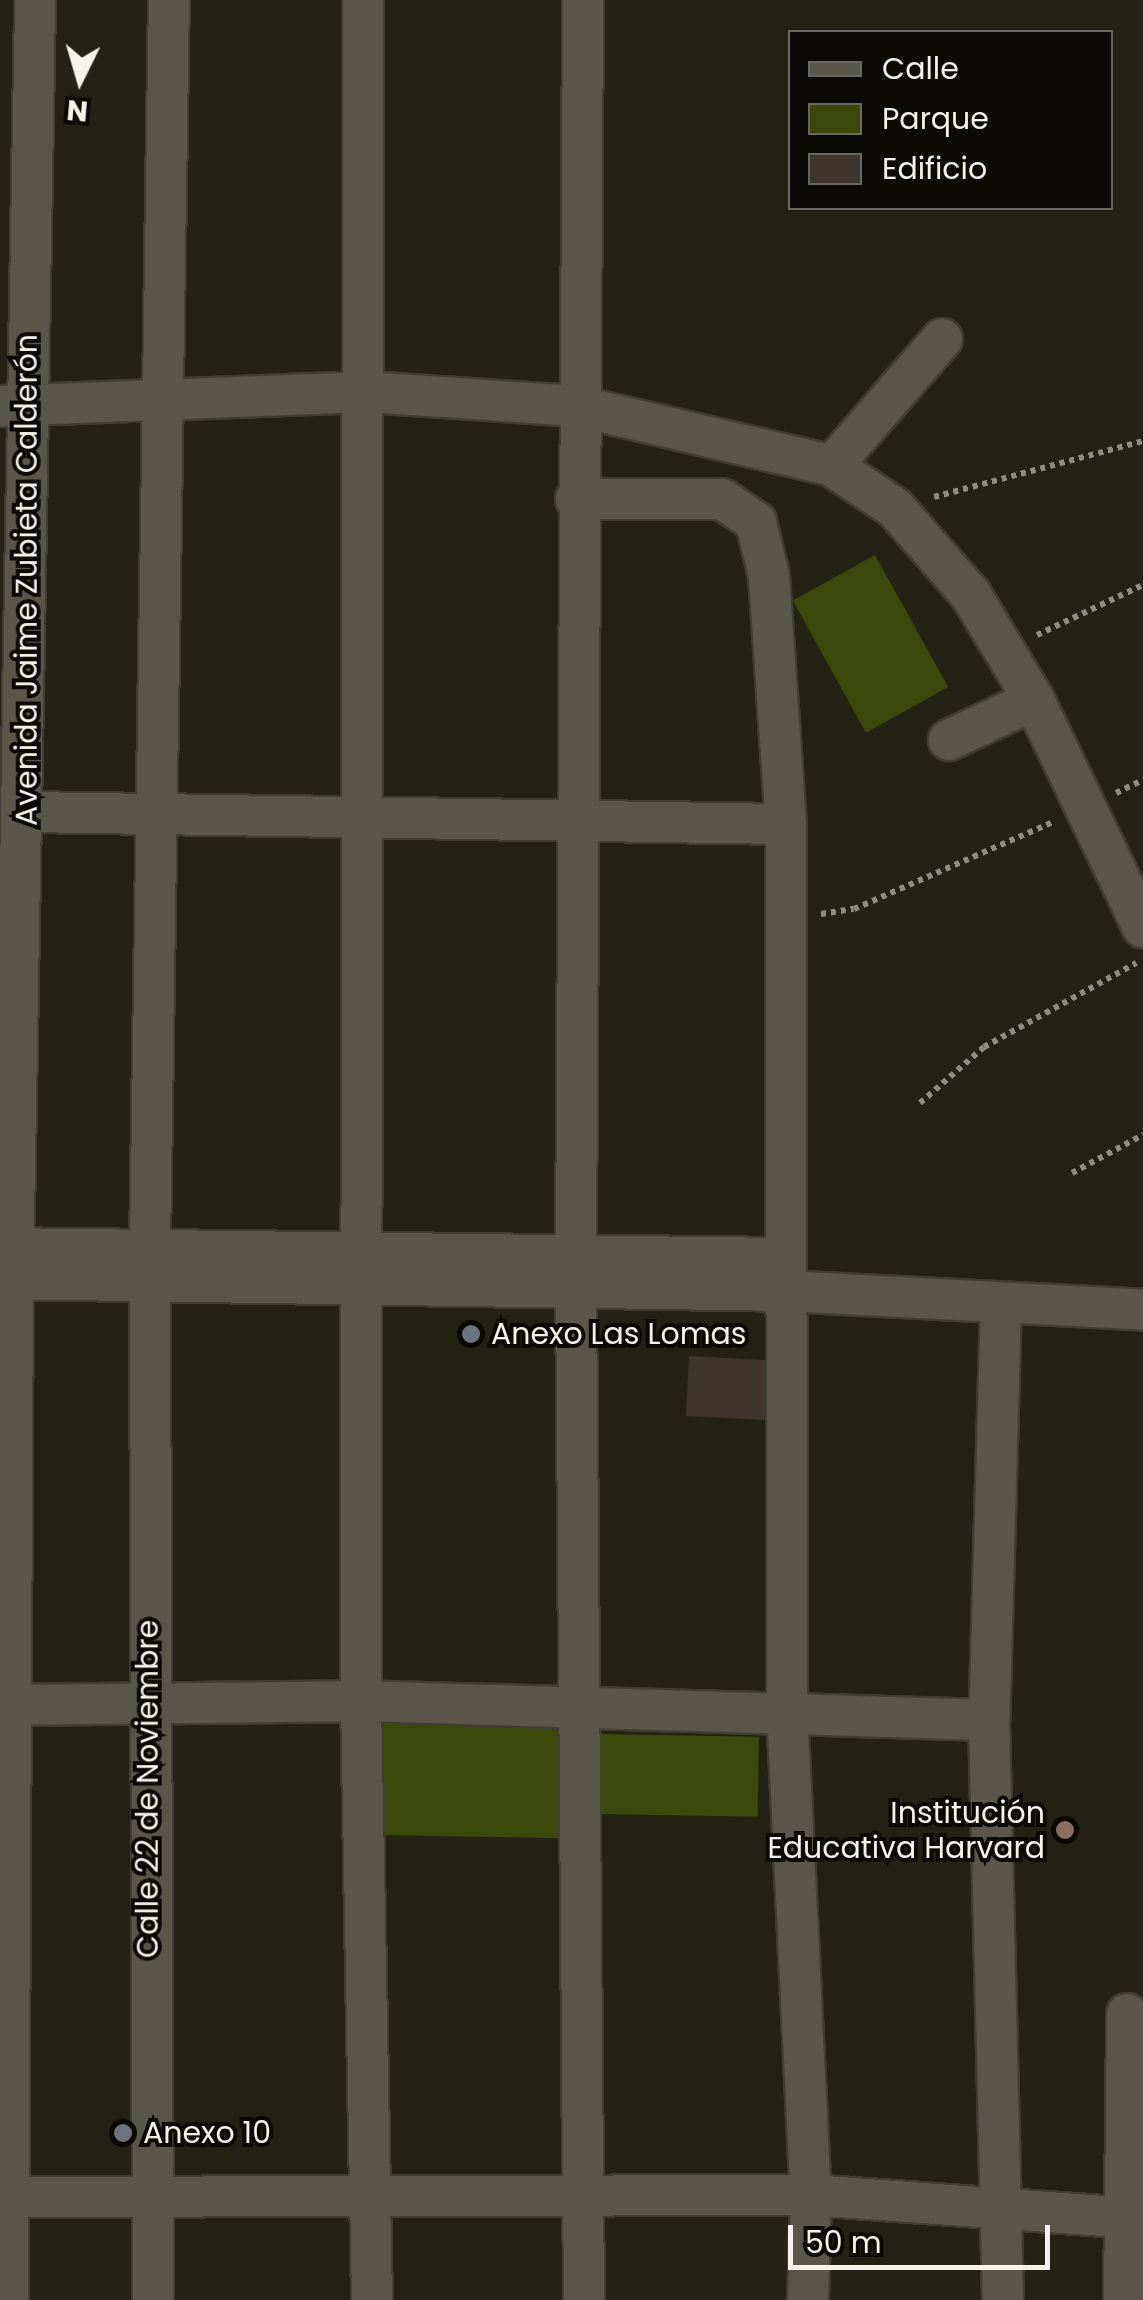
<!DOCTYPE html>
<meta charset="utf-8">
<style>
body{margin:0}
#map{position:relative;width:1143px;height:2300px;overflow:hidden;background:#242115;font-family:Poppins,sans-serif}
div>[style]{position:absolute}
[style*='--x']{left:calc(var(--x)*1px);top:calc(var(--y)*1px);width:calc(var(--w)*1px);rotate:calc(var(--a)*1deg)}
.green>*{inset:0;background:#3a490a;transform-origin:0 0}
.building>*{inset:0;background:#40342e;transform-origin:0 0}
.path>*{height:6px;margin-top:-3px;transform-origin:0;background:repeating-linear-gradient(90deg,#8f8d83 0 5px,transparent 0 10px)}
.roads{filter:drop-shadow(2px 0 #403d35) drop-shadow(-2px 0 #403d35) drop-shadow(0 2px #403d35) drop-shadow(0 -2px #403d35)}
.minor>*{height:40px;margin:-20px;padding:0 20px;transform-origin:20px;border-radius:20px;background:#5a5649}
.dots>*{width:28px;height:28px;translate:-50% -50%;box-sizing:border-box;border:5px solid #0c0a06;border-radius:50%}
span{translate:-50% -50%;white-space:nowrap;text-align:center;line-height:1.15;-webkit-text-stroke:8px #0c0a06;paint-order:stroke}
.street-label{font-size:30px;color:#f4f2ea}
.poi-label{font-size:30px;color:#f4f2ea}
.left{translate:0 -50%;text-align:left}
.right{translate:-100% -50%;text-align:right}
.legend{position:absolute;left:788px;top:30px;width:325px;height:180px;box-sizing:border-box;background:#0c0a06;border:2px solid #696761;margin:0;padding:12px 18px;list-style:none;font-size:30px;color:#f4f2ea}
.legend li{display:flex;align-items:center;gap:20px;height:50px}
.legend b{width:50px;border:2px solid #696761}
.north{position:absolute;left:30px;top:30px;width:100px;height:100px;-webkit-text-stroke:8px #0c0a06;paint-order:stroke;rotate:185deg;font-size:28px;font-weight:700;line-height:40px;text-align:center;color:#f4f2ea}
.north::after{content:'';display:block;margin:auto;width:35px;height:45px;background:#f4f2ea;clip-path:polygon(50% 0,100% 100%,50% 72%,0 100%)}
.scale{position:absolute;left:788px;top:2225px;width:262px;height:45px;box-sizing:border-box;border:5px solid #f4f2ea;border-top:0;padding-left:12px;font-size:30px;line-height:35px;white-space:nowrap;color:#f4f2ea;-webkit-text-stroke:8px #0c0a06;paint-order:stroke}
</style>
<div id="map">
<div class="green">
<div style="left:875px;top:555px;width:151px;height:94px;rotate:61deg"></div>
<div style="left:375px;top:1722px;width:188px;height:113px;rotate:1deg"></div>
<div style="left:602px;top:1734px;width:157px;height:80px;rotate:1deg"></div>
</div>
<div class="building">
<div style="left:689px;top:1356px;width:83px;height:60px;rotate:3deg"></div>
</div>
<div class="path">
<div style="--x:934;--y:497;--w:216;--a:-15"></div>
<div style="--x:1037;--y:635;--w:117;--a:-25.3"></div>
<div style="--x:1116;--y:793;--w:30;--a:-26"></div>
<div style="--x:821;--y:914;--w:33;--a:-9"></div>
<div style="--x:854;--y:909;--w:219;--a:-23.6"></div>
<div style="--x:920;--y:1103;--w:85;--a:-41.2"></div>
<div style="--x:984;--y:1047;--w:174;--a:-28.9"></div>
<div style="--x:1072;--y:1173;--w:81;--a:-28.2"></div>
</div>
<div class="roads">
<div class="minor">
<div style="--x:363;--y:0;--w:1701;--a:90.07"></div>
<div style="--x:361;--y:1701;--w:599;--a:88.95"></div>
<div style="--x:0;--y:406;--w:366;--a:-2.2"></div>
<div style="--x:366;--y:392;--w:211;--a:3.8"></div>
<div style="--x:577;--y:406;--w:262;--a:13.2"></div>
<div style="--x:832;--y:466;--w:76;--a:33.7"></div>
<div style="--x:895;--y:508;--w:116;--a:48.9"></div>
<div style="--x:971;--y:595;--w:122;--a:59"></div>
<div style="--x:1034;--y:700;--w:252;--a:64.4"></div>
<div style="--x:832;--y:466;--w:168;--a:-49.1"></div>
<div style="--x:576;--y:499;--w:146;--a:0"></div>
<div style="--x:722;--y:499;--w:41;--a:34.1"></div>
<div style="--x:756;--y:522;--w:56;--a:76.5"></div>
<div style="--x:769;--y:576;--w:249;--a:86.1"></div>
<div style="--x:786;--y:824;--w:886;--a:89.94"></div>
<div style="--x:787;--y:1710;--w:486;--a:87.2"></div>
<div style="--x:811;--y:2195;--w:105;--a:91.6"></div>
<div style="--x:949;--y:740;--w:94;--a:-25.2"></div>
<div style="--x:27;--y:812;--w:759;--a:0.91"></div>
<div style="--x:150;--y:1246;--w:1246;--a:-89.13"></div>
<div style="--x:0;--y:1248;--w:786;--a:0.73"></div>
<div style="--x:576;--y:1256;--w:1256;--a:-89.68"></div>
<div style="--x:150;--y:1277;--w:1023;--a:89.83"></div>
<div style="--x:0;--y:1279;--w:786;--a:0.87"></div>
<div style="--x:786;--y:1291;--w:358;--a:3"></div>
<div style="--x:576;--y:1287;--w:1013;--a:89.55"></div>
<div style="--x:1001;--y:1303;--w:417;--a:91.6"></div>
<div style="--x:989;--y:1720;--w:580;--a:88.62"></div>
<div style="--x:0;--y:1705;--w:361;--a:-0.6"></div>
<div style="--x:361;--y:1701;--w:628;--a:1.73"></div>
<div style="--x:0;--y:2197;--w:811;--a:-0.14"></div>
<div style="--x:811;--y:2195;--w:333;--a:4.1"></div>
<div style="--x:8;--y:2300;--w:1022;--a:-89.72"></div>
<div style="--x:13;--y:1278;--w:1278;--a:-89.01"></div>
<div style="--x:1124;--y:2300;--w:286;--a:-89.4"></div>
</div>
</div>
<div class="dots">
<div style="left:471px;top:1334px;background:#6b7280"></div>
<div style="left:1065px;top:1830px;background:#8d6e63"></div>
<div style="left:123px;top:2133px;background:#6b7280"></div>
</div>
<div class="street-label">
<span style="left:27px;top:580px;rotate:-90deg">Avenida Jaime Zubieta Calderón</span>
<span style="left:148px;top:1789px;rotate:-90deg">Calle 22 de Noviembre</span>
</div>
<div class="poi-label">
<span class="left" style="left:491px;top:1334px">Anexo Las Lomas</span>
<span class="right" style="left:1045px;top:1830px">Institución<br>Educativa Harvard</span>
<span class="left" style="left:143px;top:2133px">Anexo 10</span>
</div>
<ul class="legend">
<li><b style="height:12px;background:#5a5649"></b>Calle</li>
<li><b style="height:28px;background:#3a490a"></b>Parque</li>
<li><b style="height:28px;background:#40342e"></b>Edificio</li>
</ul>
<div class="north">N</div>
<div class="scale">50 m</div>
</div>
